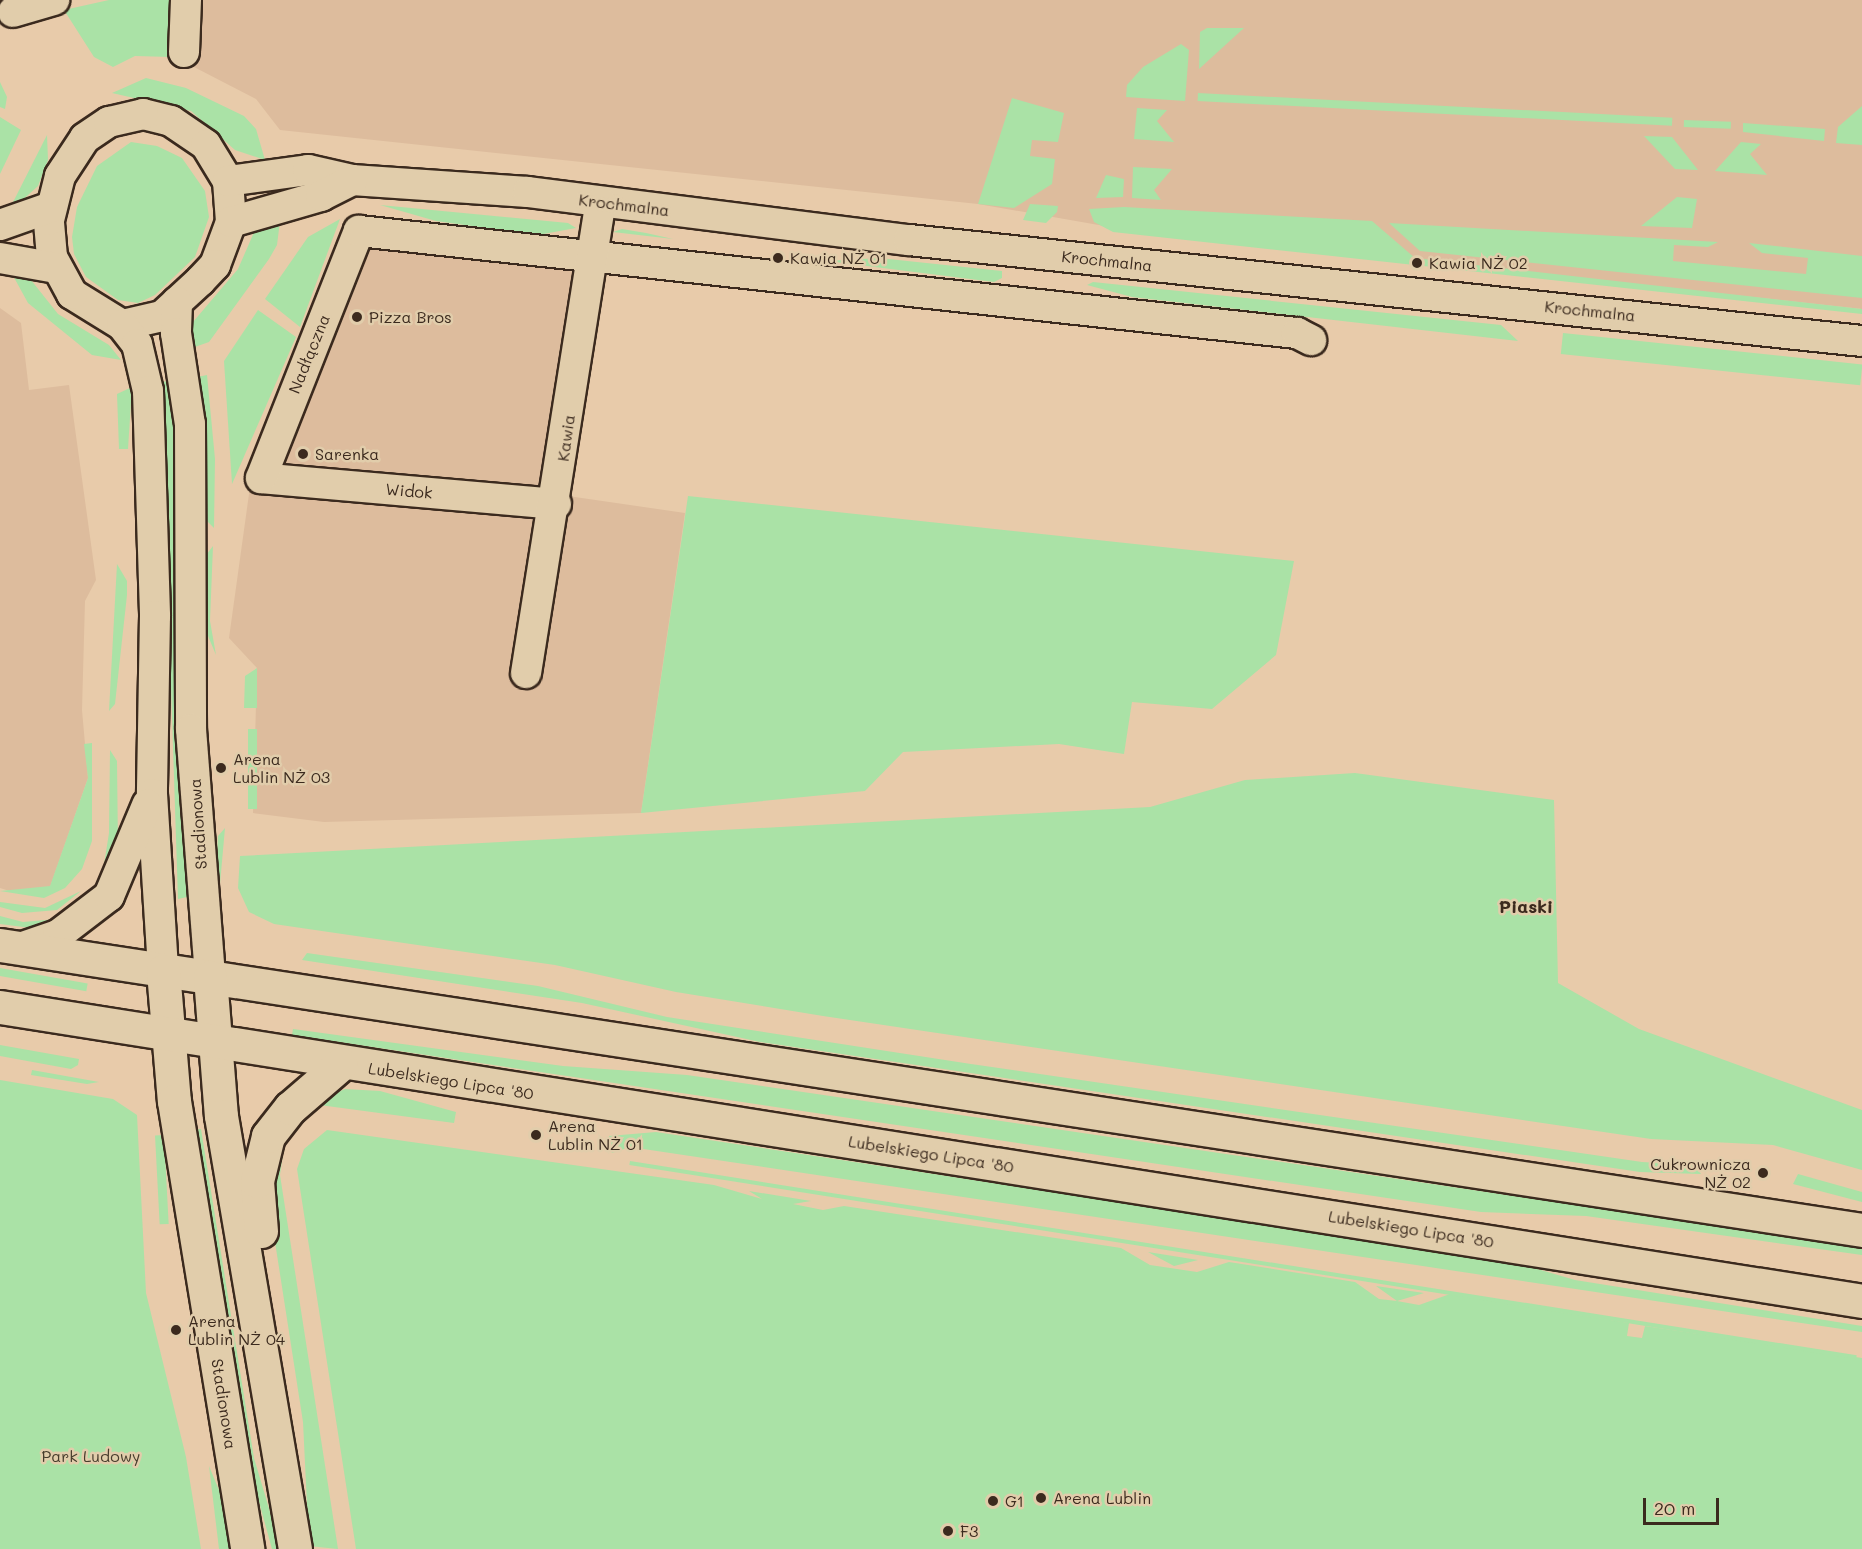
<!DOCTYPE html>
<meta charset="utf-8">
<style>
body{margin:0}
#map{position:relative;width:1862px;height:1549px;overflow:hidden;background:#e8cbaa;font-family:Mali,sans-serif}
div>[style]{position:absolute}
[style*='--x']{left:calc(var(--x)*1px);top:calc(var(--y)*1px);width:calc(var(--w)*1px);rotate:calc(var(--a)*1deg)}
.built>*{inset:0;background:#ddbc9d}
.green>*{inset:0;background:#aae2a6;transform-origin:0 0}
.roads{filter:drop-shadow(2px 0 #3b2a1e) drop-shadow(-2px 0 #3b2a1e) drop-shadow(0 2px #3b2a1e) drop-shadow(0 -2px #3b2a1e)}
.street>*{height:30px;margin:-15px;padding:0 15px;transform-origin:15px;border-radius:15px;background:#e1cdab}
.secondary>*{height:33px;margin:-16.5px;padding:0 16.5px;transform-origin:16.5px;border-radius:16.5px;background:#e1cdab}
.dots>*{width:16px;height:16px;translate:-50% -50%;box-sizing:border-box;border:3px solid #e1cdab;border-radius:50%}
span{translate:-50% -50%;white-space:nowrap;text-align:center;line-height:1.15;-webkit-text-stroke:5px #e1cdab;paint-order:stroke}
.street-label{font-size:16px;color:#3b2a1e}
.poi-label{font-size:16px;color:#3b2a1e}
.left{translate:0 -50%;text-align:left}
.right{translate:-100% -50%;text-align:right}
.park-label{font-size:16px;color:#463c2c}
.neighbourhood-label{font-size:18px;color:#3b2a1e;font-weight:700}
.scale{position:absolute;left:1643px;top:1498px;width:76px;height:27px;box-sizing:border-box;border:3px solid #3b2a1e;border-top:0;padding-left:8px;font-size:18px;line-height:21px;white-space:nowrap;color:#3b2a1e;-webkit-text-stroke:4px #e1cdab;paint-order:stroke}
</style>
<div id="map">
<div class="built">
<div style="clip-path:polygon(197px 0,1862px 0,1862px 309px,1110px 227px,978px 204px,280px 130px,256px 99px,194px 67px)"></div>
<div style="clip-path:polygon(365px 243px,604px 276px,568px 496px,685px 513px,641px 813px,324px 822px,253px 813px,257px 668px,229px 638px,249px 494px)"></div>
<div style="clip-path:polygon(0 308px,21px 323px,29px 390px,69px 385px,96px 580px,85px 601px,82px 710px,88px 778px,50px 887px,16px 893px,0 888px)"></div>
</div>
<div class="green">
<div style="clip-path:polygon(109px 0,176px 0,171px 57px,135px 56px,113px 67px,94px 57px,64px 10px)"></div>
<div style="clip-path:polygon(1207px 28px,1244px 28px,1199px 69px,1200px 32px)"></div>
<div style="clip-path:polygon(1181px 44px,1189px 50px,1185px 101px,1126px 97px,1127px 85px,1143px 67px)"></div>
<div style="clip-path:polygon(146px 78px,186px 88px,244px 116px,256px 129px,265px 160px,235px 150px,191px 111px,112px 93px)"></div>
<div style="clip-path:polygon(0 82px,7px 97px,5px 109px,0 107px)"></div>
<div style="left:1198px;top:93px;width:475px;height:8px;rotate:3deg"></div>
<div style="clip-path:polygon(1012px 98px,1064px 113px,1058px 142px,1032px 140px,1030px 156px,1055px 159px,1052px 184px,1014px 208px,978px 204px)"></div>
<div style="clip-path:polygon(1862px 106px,1862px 145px,1836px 143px,1838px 127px)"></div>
<div style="clip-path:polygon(1137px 108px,1167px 110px,1157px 121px,1174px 142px,1134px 139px)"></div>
<div style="clip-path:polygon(0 117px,21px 130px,0 174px)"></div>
<div style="left:1684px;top:120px;width:47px;height:7px;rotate:2deg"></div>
<div style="clip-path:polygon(1743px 123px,1825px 129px,1824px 141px,1743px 132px)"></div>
<div style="clip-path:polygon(47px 135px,48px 160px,38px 186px,7px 214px)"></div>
<div style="clip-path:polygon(1644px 136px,1672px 137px,1698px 170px,1675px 169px)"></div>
<div style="clip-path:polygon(131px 142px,157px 146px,182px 158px,205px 191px,209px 217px,195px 257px,155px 295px,138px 303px,118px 300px,86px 277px,74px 254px,72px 237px,77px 207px,97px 166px)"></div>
<div style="clip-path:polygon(1741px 142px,1761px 144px,1750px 154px,1767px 175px,1715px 171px)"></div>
<div style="clip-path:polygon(1133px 167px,1172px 169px,1154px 190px,1161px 200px,1132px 198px)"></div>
<div style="clip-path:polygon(1106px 175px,1124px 179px,1123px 197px,1096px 198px)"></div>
<div style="clip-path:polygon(1677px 197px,1697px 199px,1692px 228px,1641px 226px)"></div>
<div style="clip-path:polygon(1030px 204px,1058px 206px,1057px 212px,1046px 223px,1023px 220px)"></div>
<div style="clip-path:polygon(380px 205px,568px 223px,576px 228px,538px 235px,436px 221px)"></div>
<div style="clip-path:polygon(1124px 207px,1372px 221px,1415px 258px,1862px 309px,1862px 314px,1113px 232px,1094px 222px,1089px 209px)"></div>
<div style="clip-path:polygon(340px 219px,300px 327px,265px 299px,308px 237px)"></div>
<div style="clip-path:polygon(280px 221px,277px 245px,269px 259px,209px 342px,192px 348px,193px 322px,238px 269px,255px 230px)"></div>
<div style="clip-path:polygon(1389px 223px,1718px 242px,1708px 247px,1674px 245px,1673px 261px,1806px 274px,1808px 258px,1762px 253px,1749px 243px,1862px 256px,1862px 298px,1420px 251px)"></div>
<div style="clip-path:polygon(622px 229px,646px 233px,673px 239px,613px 232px)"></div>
<div style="clip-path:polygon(879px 258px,1002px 271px,1002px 278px,994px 282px,827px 261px)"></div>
<div style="clip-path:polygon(11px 272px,31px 280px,58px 314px,109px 345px,121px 360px,92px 355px,28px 303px)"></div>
<div style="clip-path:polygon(1093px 282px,1501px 325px,1518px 341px,1132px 297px,1087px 285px)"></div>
<div style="clip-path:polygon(258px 310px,296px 337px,232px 484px,224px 361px)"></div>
<div style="left:1563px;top:333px;width:301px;height:21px;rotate:6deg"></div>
<div style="clip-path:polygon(207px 375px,215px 459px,214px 528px,205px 519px,197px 377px)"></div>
<div style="clip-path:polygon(169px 381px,177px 453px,178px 732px,187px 897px,178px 899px,161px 382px)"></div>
<div style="clip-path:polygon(132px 387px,128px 449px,119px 449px,117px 394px)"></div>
<div style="clip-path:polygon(688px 496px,1294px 561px,1276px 655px,1212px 709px,1132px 702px,1124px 754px,1059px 744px,903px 752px,865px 791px,641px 813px)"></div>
<div style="clip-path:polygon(213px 546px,210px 621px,216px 655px,206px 631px,206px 555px)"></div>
<div style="clip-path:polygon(117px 564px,127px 581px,127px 595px,115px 704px,109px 711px)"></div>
<div style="clip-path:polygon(257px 668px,257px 708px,244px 708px,245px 676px)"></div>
<div style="left:248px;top:729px;width:9px;height:80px"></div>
<div style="clip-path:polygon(92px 743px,92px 841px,82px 869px,65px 888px,44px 898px,0 891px,50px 886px,88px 778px,84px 744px)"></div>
<div style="clip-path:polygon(110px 750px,117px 761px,118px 848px,101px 883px,109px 833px)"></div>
<div style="clip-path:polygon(1355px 773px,1554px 800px,1558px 983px,1639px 1029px,1862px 1110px,1862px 1170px,1773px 1145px,1651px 1139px,823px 1016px,676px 992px,555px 965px,274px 924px,249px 912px,238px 888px,240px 856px,1150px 807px,1245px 780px)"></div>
<div style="clip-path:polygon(225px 828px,219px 895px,215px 895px,218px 836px)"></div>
<div style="clip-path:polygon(81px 891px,57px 910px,22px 913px,0 907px,0 902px,45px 908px)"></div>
<div style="clip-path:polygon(0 916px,23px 922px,57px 919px,31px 928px,0 924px)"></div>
<div style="clip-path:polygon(307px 953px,538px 986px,667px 1017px,971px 1064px,1642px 1162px,1695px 1165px,1701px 1174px,1640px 1172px,760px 1042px,582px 1003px,302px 960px)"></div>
<div style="left:0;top:968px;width:89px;height:8px;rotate:10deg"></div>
<div style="clip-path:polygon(293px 1029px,563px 1066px,687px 1075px,1862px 1247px,1862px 1255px,1586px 1216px,1481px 1212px,292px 1035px)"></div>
<div style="clip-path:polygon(0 1045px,79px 1059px,78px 1065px,71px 1069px,0 1056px)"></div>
<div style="clip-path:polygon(32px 1070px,99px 1082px,87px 1084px,31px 1075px)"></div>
<div style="clip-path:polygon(0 1080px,113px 1099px,137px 1115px,146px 1293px,186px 1457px,201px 1549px,0 1549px)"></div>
<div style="clip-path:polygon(345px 1089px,380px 1091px,456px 1112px,454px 1123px,312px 1104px)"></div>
<div style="clip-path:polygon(201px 1129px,254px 1458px,281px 1549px,272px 1549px,247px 1458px,193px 1130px)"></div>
<div style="clip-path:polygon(327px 1130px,714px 1185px,762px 1199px,749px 1191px,811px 1201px,793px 1204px,823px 1210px,844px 1206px,1121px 1248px,1150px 1265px,1197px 1272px,1229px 1262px,1355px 1282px,1379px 1299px,1397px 1301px,1376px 1286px,1424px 1293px,1397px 1301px,1419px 1305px,1450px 1294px,1629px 1323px,1627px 1336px,1642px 1338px,1645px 1326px,1862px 1358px,1862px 1549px,356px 1549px,297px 1169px,304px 1149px)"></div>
<div style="clip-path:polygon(656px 1132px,1510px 1261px,1575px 1280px,1862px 1326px,1862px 1332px,630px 1147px,612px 1153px,609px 1148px,609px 1136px)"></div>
<div style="clip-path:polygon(286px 1134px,280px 1175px,338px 1549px,309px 1546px,303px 1422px,266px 1184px)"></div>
<div style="left:164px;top:1135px;width:89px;height:9px;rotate:87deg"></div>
<div style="left:630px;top:1161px;width:1242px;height:4px;rotate:9deg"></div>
<div style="clip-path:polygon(1798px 1174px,1862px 1192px,1862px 1202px,1793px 1184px)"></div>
<div style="clip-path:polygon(1148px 1252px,1198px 1260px,1174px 1266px)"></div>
<div style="clip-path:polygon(209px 1466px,221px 1495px,229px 1549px,219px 1549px)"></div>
</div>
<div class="roads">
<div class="street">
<div style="--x:13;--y:12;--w:43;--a:-16.3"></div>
<div style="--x:184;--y:52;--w:52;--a:-87.8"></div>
<div style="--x:143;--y:114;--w:29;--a:14"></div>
<div style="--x:171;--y:121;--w:42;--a:34.4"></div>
<div style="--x:206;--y:145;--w:42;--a:58.6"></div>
<div style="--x:228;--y:181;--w:41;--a:85.8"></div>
<div style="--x:231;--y:222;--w:46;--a:110.4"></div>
<div style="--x:215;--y:265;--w:22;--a:133"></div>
<div style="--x:200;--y:281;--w:52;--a:137.4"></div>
<div style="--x:162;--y:316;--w:41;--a:167.3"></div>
<div style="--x:122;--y:325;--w:59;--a:-148.2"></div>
<div style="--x:72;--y:294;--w:42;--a:-118.4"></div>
<div style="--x:52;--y:257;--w:37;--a:-95"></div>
<div style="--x:49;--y:220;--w:45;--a:-76"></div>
<div style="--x:60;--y:176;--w:45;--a:-56.7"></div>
<div style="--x:85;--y:138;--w:29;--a:-34"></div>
<div style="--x:109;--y:122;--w:35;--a:-13"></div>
<div style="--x:228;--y:181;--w:81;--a:-7.8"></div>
<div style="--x:308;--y:170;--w:45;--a:12.8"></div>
<div style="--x:352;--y:180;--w:176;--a:3.9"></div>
<div style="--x:528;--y:192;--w:384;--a:7.2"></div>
<div style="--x:909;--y:240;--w:958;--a:6.05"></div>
<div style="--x:231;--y:222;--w:94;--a:-16.1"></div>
<div style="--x:321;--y:196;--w:35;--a:-27"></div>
<div style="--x:0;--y:225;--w:54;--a:-19.4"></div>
<div style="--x:0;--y:258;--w:57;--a:10.1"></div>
<div style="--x:177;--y:302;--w:31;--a:92"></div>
<div style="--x:176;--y:333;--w:92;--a:81.3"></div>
<div style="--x:190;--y:424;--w:305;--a:89.8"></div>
<div style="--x:191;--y:729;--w:249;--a:85.6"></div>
<div style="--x:122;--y:325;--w:24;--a:52"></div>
<div style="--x:137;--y:344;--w:48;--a:76.8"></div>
<div style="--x:148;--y:391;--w:225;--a:88.2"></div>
<div style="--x:155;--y:616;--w:178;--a:91"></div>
<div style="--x:152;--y:794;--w:177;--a:86.4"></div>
<div style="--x:556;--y:504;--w:296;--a:-175"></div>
<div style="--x:261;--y:478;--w:266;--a:-68.4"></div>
<div style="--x:359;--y:231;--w:944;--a:6.21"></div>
<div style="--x:1297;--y:333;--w:16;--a:27"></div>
<div style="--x:526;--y:673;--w:477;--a:-81"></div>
<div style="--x:20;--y:948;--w:40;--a:-18.9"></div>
<div style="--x:58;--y:935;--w:64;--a:-37.4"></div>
<div style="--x:109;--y:896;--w:99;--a:-67.3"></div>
</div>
<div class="secondary">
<div style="--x:0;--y:945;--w:1884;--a:8.7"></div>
<div style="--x:163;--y:971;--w:130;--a:85.2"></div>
<div style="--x:174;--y:1101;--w:454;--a:80.7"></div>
<div style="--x:210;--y:977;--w:139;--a:85.5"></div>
<div style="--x:221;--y:1116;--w:439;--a:80.3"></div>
<div style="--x:0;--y:1007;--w:1885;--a:8.97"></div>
<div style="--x:261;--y:1231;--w:50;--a:-94.6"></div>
<div style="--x:257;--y:1181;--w:46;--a:-76.3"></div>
<div style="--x:268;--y:1136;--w:36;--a:-52"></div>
<div style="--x:290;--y:1108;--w:67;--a:-40.8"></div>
</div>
</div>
<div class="dots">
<div style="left:778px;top:258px;background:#3b2a1e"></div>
<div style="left:1417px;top:263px;background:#3b2a1e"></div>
<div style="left:357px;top:317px;background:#3b2a1e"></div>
<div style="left:303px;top:454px;background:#3b2a1e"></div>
<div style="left:221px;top:768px;background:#3b2a1e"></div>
<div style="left:536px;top:1135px;background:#3b2a1e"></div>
<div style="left:1763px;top:1173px;background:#3b2a1e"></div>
<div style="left:176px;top:1330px;background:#3b2a1e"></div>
<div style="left:1041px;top:1498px;background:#3b2a1e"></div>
<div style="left:993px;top:1501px;background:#3b2a1e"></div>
<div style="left:948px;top:1531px;background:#3b2a1e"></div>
</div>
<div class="street-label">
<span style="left:624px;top:205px;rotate:7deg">Krochmalna</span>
<span style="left:1107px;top:261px;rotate:6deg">Krochmalna</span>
<span style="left:1590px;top:311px;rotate:6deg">Krochmalna</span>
<span style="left:309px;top:354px;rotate:-68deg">Nadłączna</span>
<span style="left:566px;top:438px;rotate:-82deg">Kawia</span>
<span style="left:409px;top:491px;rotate:5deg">Widok</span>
<span style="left:198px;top:824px;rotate:-94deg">Stadionowa</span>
<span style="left:451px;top:1081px;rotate:9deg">Lubelskiego Lipca '80</span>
<span style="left:931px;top:1154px;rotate:9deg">Lubelskiego Lipca '80</span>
<span style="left:1411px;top:1229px;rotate:9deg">Lubelskiego Lipca '80</span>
<span style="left:224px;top:1404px;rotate:81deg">Stadionowa</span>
</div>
<div class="poi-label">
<span class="left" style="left:790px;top:258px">Kawia NŻ 01</span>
<span class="left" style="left:1429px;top:263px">Kawia NŻ 02</span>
<span class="left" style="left:369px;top:317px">Pizza Bros</span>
<span class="left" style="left:315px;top:454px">Sarenka</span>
<span class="left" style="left:233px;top:768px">Arena<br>Lublin NŻ 03</span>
<span class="left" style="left:548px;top:1135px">Arena<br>Lublin NŻ 01</span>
<span class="right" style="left:1751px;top:1173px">Cukrownicza<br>NŻ 02</span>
<span class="left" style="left:188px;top:1330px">Arena<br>Lublin NŻ 04</span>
<span class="left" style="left:1053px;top:1498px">Arena Lublin</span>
<span class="left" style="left:1005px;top:1501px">G1</span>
<span class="left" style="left:960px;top:1531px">F3</span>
</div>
<div class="park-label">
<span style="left:91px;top:1456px">Park Ludowy</span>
</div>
<div class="neighbourhood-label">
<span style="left:1526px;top:906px">Piaski</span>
</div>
<div class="scale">20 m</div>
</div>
